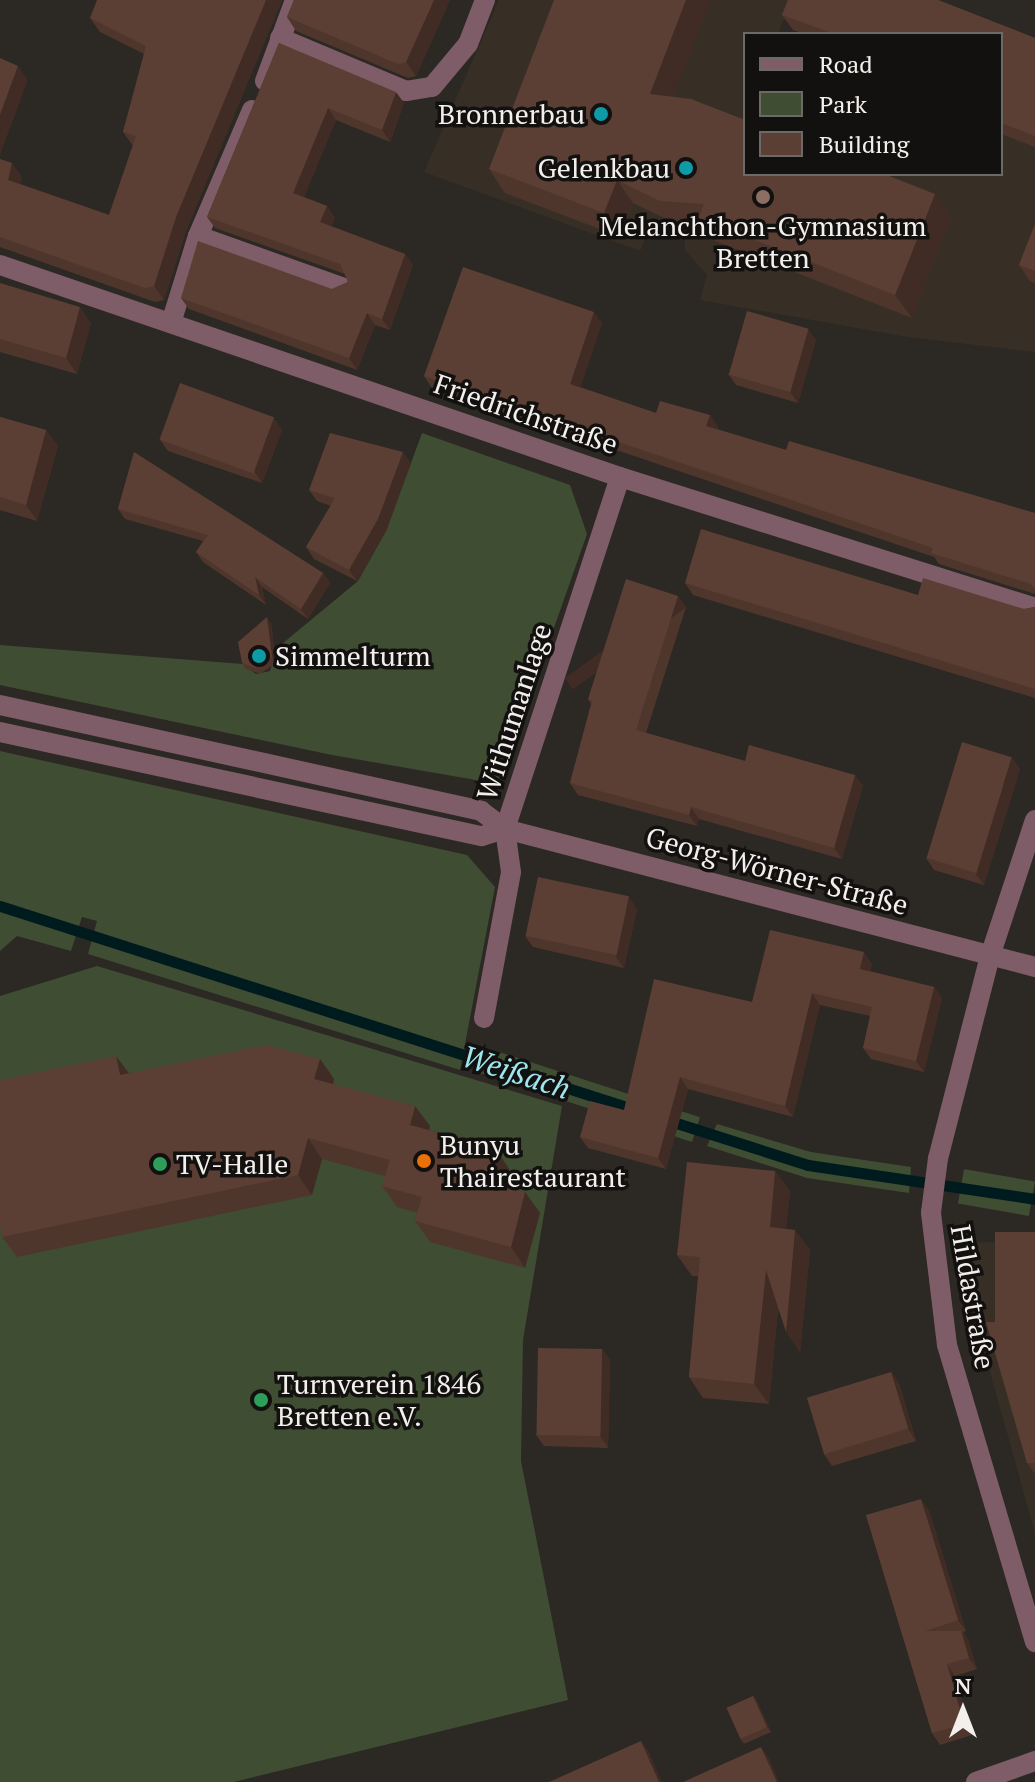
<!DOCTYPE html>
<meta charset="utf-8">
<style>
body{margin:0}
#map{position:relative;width:1035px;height:1782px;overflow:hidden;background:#2c2823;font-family:"PT Serif",serif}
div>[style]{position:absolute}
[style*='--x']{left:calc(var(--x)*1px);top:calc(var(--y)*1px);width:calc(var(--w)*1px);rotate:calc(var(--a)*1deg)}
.built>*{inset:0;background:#372f25}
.green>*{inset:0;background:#3f4d33;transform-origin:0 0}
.stream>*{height:11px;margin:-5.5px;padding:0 5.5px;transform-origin:5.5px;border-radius:5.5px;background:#001b1e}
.minor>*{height:20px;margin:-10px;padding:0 10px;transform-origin:10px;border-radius:10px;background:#7e5c68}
.wall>*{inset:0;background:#4f362d}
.shaded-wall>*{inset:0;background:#402c24;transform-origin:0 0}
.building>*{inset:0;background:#5c3f34;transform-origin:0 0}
.dots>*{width:22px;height:22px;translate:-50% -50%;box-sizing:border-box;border:4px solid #13110f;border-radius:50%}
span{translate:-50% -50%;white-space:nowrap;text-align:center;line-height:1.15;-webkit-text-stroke:7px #13110f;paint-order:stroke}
.poi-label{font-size:28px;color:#f2efec}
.right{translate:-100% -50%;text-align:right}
.left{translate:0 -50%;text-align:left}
.street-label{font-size:28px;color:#f2efec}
.water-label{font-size:30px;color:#9de8f0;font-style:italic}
.legend{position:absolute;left:743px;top:32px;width:260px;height:144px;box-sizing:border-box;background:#13110f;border:2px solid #6c6a67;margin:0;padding:10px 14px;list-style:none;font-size:24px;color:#f2efec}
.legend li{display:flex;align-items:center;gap:16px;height:40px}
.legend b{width:40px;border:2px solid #6c6a67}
.north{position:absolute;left:923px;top:1670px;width:80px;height:80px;-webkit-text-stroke:6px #13110f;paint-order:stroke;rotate:0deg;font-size:22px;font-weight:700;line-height:32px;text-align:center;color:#f2efec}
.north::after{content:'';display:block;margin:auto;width:28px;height:36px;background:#f2efec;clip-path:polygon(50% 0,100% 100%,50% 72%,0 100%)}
</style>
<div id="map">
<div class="built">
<div style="clip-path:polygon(499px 0,791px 0,778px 34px,745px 34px,745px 174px,1001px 174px,1001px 34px,885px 0,1035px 43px,1035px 352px,908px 337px,700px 300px,707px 275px,685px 250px,685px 231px,653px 220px,640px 251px,424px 172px)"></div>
<div style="clip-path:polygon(1035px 1241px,1035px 1533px,954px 1243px)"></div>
</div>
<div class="green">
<div style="clip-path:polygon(422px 433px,570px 485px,587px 534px,499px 784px,332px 755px,0 685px,0 645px,243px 664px,256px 674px,270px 671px,277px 648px,358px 581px,386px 531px)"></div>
<div style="clip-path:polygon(0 751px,467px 855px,495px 887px,460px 1070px,88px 954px,97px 921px,82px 917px,71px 951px,17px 936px,0 951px)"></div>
<div style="clip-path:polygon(97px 966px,562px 1106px,523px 1340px,521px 1461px,568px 1700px,234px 1782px,0 1782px,0 996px)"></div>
<div style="left:487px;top:1048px;width:224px;height:26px;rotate:18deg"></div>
<div style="clip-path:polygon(717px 1124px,811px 1152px,911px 1167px,909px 1193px,807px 1178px,707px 1146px)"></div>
<div style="left:964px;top:1169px;width:72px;height:35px;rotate:10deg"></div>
</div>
<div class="stream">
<div style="--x:0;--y:906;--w:671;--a:17.79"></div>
<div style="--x:667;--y:1120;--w:148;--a:17.7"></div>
<div style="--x:808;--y:1165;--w:230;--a:8.5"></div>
</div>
<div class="minor">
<div style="--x:280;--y:38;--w:137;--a:22.8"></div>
<div style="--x:406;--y:91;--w:26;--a:-9"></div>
<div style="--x:432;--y:87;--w:56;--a:-50.1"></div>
<div style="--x:468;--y:44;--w:47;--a:-68.9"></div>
<div style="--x:265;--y:81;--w:86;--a:-69.7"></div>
<div style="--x:198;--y:236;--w:155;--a:19.6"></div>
<div style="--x:0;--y:265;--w:655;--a:18.88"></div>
<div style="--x:620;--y:477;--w:435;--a:17.5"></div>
<div style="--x:171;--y:323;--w:91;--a:-72.8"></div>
<div style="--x:198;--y:236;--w:137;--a:-66.8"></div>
<div style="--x:0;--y:705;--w:493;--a:12.4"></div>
<div style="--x:481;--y:811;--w:30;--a:37"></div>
<div style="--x:505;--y:829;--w:548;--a:14.59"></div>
<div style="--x:0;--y:732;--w:493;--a:12.2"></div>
<div style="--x:482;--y:836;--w:24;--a:-17"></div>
<div style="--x:1035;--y:820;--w:143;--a:108.3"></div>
<div style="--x:990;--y:956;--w:209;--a:104.4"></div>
<div style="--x:938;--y:1158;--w:55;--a:97.3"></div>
<div style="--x:931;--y:1213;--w:133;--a:83.1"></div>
<div style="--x:947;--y:1345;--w:310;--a:73.5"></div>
<div style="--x:484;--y:1018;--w:148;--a:-79.5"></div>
<div style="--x:511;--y:872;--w:43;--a:-97.9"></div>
<div style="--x:505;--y:829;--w:370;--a:-71.9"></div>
<div style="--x:976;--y:1782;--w:63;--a:-19.6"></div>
</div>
<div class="wall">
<div style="clip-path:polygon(282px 0,186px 231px,164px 300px,155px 302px,0 247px,0 159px,22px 177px,20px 184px,109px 215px,133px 146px,123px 132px,144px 54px,100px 32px,90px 18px)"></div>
<div style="clip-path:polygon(294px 0,450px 0,416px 76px,408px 78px,296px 31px,287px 17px)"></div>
<div style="clip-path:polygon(788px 0,938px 0,1035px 38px,1035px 147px,1001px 134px,1001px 34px,804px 34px,793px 30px,782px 15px)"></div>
<div style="clip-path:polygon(279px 43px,404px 103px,390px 142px,336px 120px,304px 197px,327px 206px,335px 218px,331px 226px,405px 254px,413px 265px,390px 330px,375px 325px,357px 370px,189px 309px,181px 298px,332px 289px,348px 282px,345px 274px,215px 228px,207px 217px)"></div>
<div style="clip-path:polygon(674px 97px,951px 217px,912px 318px,715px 241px,705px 226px,677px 224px,633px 203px,621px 237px,505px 193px,489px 169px)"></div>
<div style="clip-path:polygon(1035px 224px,1035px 283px,1030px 281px,1019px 265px)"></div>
<div style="clip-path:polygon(0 283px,91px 323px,77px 374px,0 352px)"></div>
<div style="clip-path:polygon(602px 323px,580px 387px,656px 413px,710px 415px,718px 427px,717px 429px,786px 450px,1035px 513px,1035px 594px,939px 564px,934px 557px,432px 388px,424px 376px)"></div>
<div style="clip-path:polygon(816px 340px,798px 403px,736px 385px,728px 374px)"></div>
<div style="clip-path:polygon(0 417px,46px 430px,58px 446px,37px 521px,0 510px)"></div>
<div style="clip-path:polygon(274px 418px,282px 430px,262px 483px,168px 451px,160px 440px)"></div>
<div style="clip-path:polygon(134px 452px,323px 573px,330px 583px,308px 619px,262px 587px,266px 605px,203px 562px,196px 552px,203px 541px,125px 519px,118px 509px)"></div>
<div style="clip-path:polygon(411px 463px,386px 531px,357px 581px,314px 559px,306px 547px,331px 506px,317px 501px,309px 490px)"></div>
<div style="clip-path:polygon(685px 583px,918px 595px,1024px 609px,1035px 607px,1035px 698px,693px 595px)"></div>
<div style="clip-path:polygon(678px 596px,686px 607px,646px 733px,745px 761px,855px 775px,863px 786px,842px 859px,699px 819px,697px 826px,578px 795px,570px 783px,591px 704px,588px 699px)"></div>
<div style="clip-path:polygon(271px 623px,276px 663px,260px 674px,246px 669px,242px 663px)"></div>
<div style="clip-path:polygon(1020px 769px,984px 885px,934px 870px,926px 858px)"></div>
<div style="clip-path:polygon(637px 909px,624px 968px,533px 947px,525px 936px)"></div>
<div style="clip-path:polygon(872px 964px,870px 971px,934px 987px,942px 998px,924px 1072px,871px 1059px,863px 1048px,870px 1016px,820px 1005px,793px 1117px,688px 1089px,666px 1169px,588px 1148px,580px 1137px,624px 1110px,752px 1002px)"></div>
<div style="clip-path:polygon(320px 1059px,334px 1079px,333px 1084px,430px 1126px,429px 1130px,495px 1148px,509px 1169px,505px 1186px,525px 1192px,540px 1213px,525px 1268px,430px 1242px,415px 1221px,418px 1213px,397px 1207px,382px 1186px,385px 1176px,322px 1159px,312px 1195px,17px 1257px,2px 1237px,129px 1073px)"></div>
<div style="clip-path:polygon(775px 1171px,790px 1191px,786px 1229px,795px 1230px,810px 1250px,800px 1353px,778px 1309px,769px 1404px,703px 1398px,689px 1377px,698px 1276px,692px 1276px,677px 1255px)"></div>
<div style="clip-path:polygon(1035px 1232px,1035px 1474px,1027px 1463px,995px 1322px)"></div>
<div style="clip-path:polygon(602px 1349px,610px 1360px,608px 1448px,544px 1446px,536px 1435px)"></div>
<div style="clip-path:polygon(891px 1372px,899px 1383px,916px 1441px,832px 1466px,824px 1454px)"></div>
<div style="clip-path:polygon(929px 1510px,966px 1631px,963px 1632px,969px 1642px,977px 1669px,955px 1676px,972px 1735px,940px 1745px,932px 1733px,866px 1515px)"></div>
<div style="clip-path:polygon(753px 1696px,757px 1701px,771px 1732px,744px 1744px,740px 1738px)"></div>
</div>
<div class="shaded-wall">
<div style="clip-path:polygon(266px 0,282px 0,186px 231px,164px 300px,154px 286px,176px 217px)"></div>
<div style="clip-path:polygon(434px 0,450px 0,416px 76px,406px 62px)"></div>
<div style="clip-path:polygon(686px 0,711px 0,666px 117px,650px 94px)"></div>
<div style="clip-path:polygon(18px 66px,28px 80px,0 155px,0 115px)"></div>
<div style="clip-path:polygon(396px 92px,404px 103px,390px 142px,382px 130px)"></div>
<div style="clip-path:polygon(328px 108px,336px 120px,301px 204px,293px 193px)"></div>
<div style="clip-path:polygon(12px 163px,22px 177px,18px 194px,8px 180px)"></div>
<div style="clip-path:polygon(617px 180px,633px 203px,621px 237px,604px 213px)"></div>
<div style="clip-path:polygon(935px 194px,951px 217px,912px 318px,895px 295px)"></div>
<div style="clip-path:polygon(327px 206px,335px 218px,328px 234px,320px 222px)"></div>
<div style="clip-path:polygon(405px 254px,413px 265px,390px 330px,382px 319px)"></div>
<div style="clip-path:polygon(80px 307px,91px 323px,77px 374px,66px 358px)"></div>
<div style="clip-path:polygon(594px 312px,602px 323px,578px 395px,570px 384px)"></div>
<div style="clip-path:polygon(367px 313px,375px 325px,357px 370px,349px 358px)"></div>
<div style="clip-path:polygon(808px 329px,816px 340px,798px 403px,790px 392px)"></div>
<div style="clip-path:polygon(710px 415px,718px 427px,714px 438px,706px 426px)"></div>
<div style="clip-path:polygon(274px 418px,282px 430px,262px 483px,254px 471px)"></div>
<div style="clip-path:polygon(46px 430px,58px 446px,37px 521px,26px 505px)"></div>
<div style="clip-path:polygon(403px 452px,411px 463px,386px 531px,357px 581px,349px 570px)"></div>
<div style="clip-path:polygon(323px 573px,330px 583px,308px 619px,301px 609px)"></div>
<div style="clip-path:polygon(255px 577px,262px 587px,266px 605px,259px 595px)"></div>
<div style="left:678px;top:596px;width:14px;height:140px;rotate:54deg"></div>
<div style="clip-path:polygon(267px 617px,271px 623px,276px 663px,272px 657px)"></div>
<div style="clip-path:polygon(1012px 757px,1020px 769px,984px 885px,976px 874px)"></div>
<div style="clip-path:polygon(855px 775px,863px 786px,842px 859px,834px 848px)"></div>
<div style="clip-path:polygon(691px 807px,699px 819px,697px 826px,689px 815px)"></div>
<div style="clip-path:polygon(629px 897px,637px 909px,624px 968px,616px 957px)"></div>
<div style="clip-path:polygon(864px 952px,872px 964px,868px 980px,860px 969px)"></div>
<div style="clip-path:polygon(934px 987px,942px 998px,924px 1072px,916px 1061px)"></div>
<div style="clip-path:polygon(812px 993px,820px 1005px,793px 1117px,785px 1106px)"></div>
<div style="clip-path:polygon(116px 1056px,131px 1076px,120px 1075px)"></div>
<div style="clip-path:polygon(320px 1059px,334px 1079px,329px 1100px,314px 1079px)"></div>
<div style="clip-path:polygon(680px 1077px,688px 1089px,666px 1169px,658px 1158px)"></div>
<div style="clip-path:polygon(415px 1106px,430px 1126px,425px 1146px,410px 1125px)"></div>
<div style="clip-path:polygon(308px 1138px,322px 1159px,312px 1195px,298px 1175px)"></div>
<div style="clip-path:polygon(495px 1148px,509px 1169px,501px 1202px,486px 1182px)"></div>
<div style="clip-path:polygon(775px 1171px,790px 1191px,784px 1248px,770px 1227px)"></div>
<div style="clip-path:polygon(525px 1192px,540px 1213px,525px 1268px,511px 1247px)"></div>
<div style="clip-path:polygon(795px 1230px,810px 1250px,800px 1353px,786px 1332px)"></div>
<div style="clip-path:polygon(766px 1270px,780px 1290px,769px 1404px,754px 1384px)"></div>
<div style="clip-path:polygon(602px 1349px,610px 1360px,608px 1448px,600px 1436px)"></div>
<div style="clip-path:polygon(891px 1372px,899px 1383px,916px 1441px,908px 1429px)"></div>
<div style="clip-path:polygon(921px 1499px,929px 1510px,966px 1631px,958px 1620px)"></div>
<div style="clip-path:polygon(961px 1631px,969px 1642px,977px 1669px,969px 1658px)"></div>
<div style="clip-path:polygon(947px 1664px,955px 1676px,972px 1735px,964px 1724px)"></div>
<div style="clip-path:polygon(753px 1696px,757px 1701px,771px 1732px,767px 1727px)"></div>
<div style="clip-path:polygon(641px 1741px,649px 1752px,662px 1782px,659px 1782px)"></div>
<div style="clip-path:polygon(761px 1747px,769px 1758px,779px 1782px,777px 1782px)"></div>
</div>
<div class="building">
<div style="clip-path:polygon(97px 0,266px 0,176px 217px,154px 286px,145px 288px,0 237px,0 159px,12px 163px,8px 180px,109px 215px,136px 136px,123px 132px,146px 46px,90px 18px)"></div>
<div style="clip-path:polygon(294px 0,434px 0,406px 62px,398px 64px,287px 17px)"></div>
<div style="clip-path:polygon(554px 0,686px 0,650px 94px,691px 99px,745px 120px,745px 174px,884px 174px,935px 194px,895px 295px,699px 218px,704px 204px,660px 201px,617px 180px,604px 213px,489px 169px)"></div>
<div style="clip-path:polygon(788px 0,938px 0,1035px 38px,1035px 136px,1001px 123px,1001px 34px,835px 34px,782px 15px)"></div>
<div style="clip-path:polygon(279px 43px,396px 92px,382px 130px,328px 108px,293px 193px,327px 206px,320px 222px,405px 254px,382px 319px,367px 313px,349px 358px,181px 298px,198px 241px,332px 289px,348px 282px,340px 264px,207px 217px)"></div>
<div style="clip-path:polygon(0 58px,18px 66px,0 115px)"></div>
<div style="clip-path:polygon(1035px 224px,1035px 271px,1019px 265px)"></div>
<div style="clip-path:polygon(463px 267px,594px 312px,570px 384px,656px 413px,660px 401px,710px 415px,706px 426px,786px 450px,789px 441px,1035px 513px,1035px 589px,1031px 584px,931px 553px,933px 548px,424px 376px)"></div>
<div style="clip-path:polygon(0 283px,80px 307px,66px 358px,0 339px)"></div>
<div style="left:747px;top:311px;width:64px;height:66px;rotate:16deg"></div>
<div style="left:180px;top:383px;width:100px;height:60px;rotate:20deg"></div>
<div style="clip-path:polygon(0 417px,46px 430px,26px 505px,0 497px)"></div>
<div style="clip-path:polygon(330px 433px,403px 452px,378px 519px,349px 570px,306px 547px,335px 498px,309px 490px)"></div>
<div style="clip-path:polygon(134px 452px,323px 573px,301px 609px,255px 577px,259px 595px,196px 552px,208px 535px,118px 509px)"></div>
<div style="clip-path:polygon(701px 529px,918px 595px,923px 578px,1024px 609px,1035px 607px,1035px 689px,685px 583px)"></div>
<div style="clip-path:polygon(626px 579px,678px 596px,636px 730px,745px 761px,749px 745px,855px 775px,834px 848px,691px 807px,689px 815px,570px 783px,592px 701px,588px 699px)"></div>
<div style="clip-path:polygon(267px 617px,272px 657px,256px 668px,242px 663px,238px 642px)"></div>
<div style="left:962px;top:742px;width:52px;height:121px;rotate:17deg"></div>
<div style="left:538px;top:877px;width:93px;height:60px;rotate:12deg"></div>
<div style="clip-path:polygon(770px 930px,864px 952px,860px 969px,934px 987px,916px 1061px,863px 1048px,872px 1007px,812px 993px,785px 1106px,680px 1077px,658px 1158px,580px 1137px,590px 1101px,624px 1110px,654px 979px,752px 1002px)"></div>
<div style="clip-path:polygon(266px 1045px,320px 1059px,314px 1079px,415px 1106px,410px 1125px,495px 1148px,486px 1182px,525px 1192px,511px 1247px,415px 1221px,422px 1197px,382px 1186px,390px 1160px,308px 1138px,298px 1175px,2px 1237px,0 1226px,0 1080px,116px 1056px,120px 1075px)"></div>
<div style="clip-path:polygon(687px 1162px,775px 1171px,770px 1227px,795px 1230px,786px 1332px,766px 1270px,754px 1384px,689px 1377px,700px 1257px,677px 1255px)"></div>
<div style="clip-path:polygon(995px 1232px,1035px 1232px,1035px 1463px,1027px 1463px,986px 1322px,995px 1322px)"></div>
<div style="left:538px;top:1348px;width:64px;height:87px;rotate:1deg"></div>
<div style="left:891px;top:1372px;width:59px;height:88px;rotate:73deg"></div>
<div style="clip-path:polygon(921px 1499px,958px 1620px,925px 1631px,961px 1631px,969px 1658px,947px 1664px,964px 1724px,932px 1733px,866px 1515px)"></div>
<div style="left:753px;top:1696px;width:34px;height:29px;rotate:66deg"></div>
<div style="clip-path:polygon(641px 1741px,659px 1782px,549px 1782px)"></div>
<div style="clip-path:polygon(761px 1747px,777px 1782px,683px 1782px)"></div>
</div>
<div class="dots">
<div style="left:601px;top:114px;background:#0f9aa8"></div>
<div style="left:686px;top:168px;background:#0f9aa8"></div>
<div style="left:763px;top:197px;background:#8d6e63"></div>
<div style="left:259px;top:656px;background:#0f9aa8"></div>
<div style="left:424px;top:1161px;background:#e8710a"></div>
<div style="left:160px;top:1164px;background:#2e9e5b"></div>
<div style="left:261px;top:1400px;background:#2e9e5b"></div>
</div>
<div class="poi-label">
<span class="right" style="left:585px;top:114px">Bronnerbau</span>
<span class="right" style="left:670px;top:168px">Gelenkbau</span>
<span style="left:763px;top:242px">Melanchthon-Gymnasium<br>Bretten</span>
<span class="left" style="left:275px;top:656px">Simmelturm</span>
<span class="left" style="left:440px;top:1161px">Bunyu<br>Thairestaurant</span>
<span class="left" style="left:176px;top:1164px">TV-Halle</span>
<span class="left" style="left:277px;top:1400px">Turnverein 1846<br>Bretten e.V.</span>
</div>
<div class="street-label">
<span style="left:526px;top:414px;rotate:19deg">Friedrichstraße</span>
<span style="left:514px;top:712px;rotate:-72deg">Withumanlage</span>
<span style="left:777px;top:871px;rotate:15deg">Georg-Wörner-Straße</span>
<span style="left:973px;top:1297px;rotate:80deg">Hildastraße</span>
</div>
<div class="water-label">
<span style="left:516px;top:1072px;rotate:18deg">Weißach</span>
</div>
<ul class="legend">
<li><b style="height:10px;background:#7e5c68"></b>Road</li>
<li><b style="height:22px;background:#3f4d33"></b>Park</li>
<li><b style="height:22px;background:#5c3f34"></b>Building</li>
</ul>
<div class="north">N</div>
</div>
